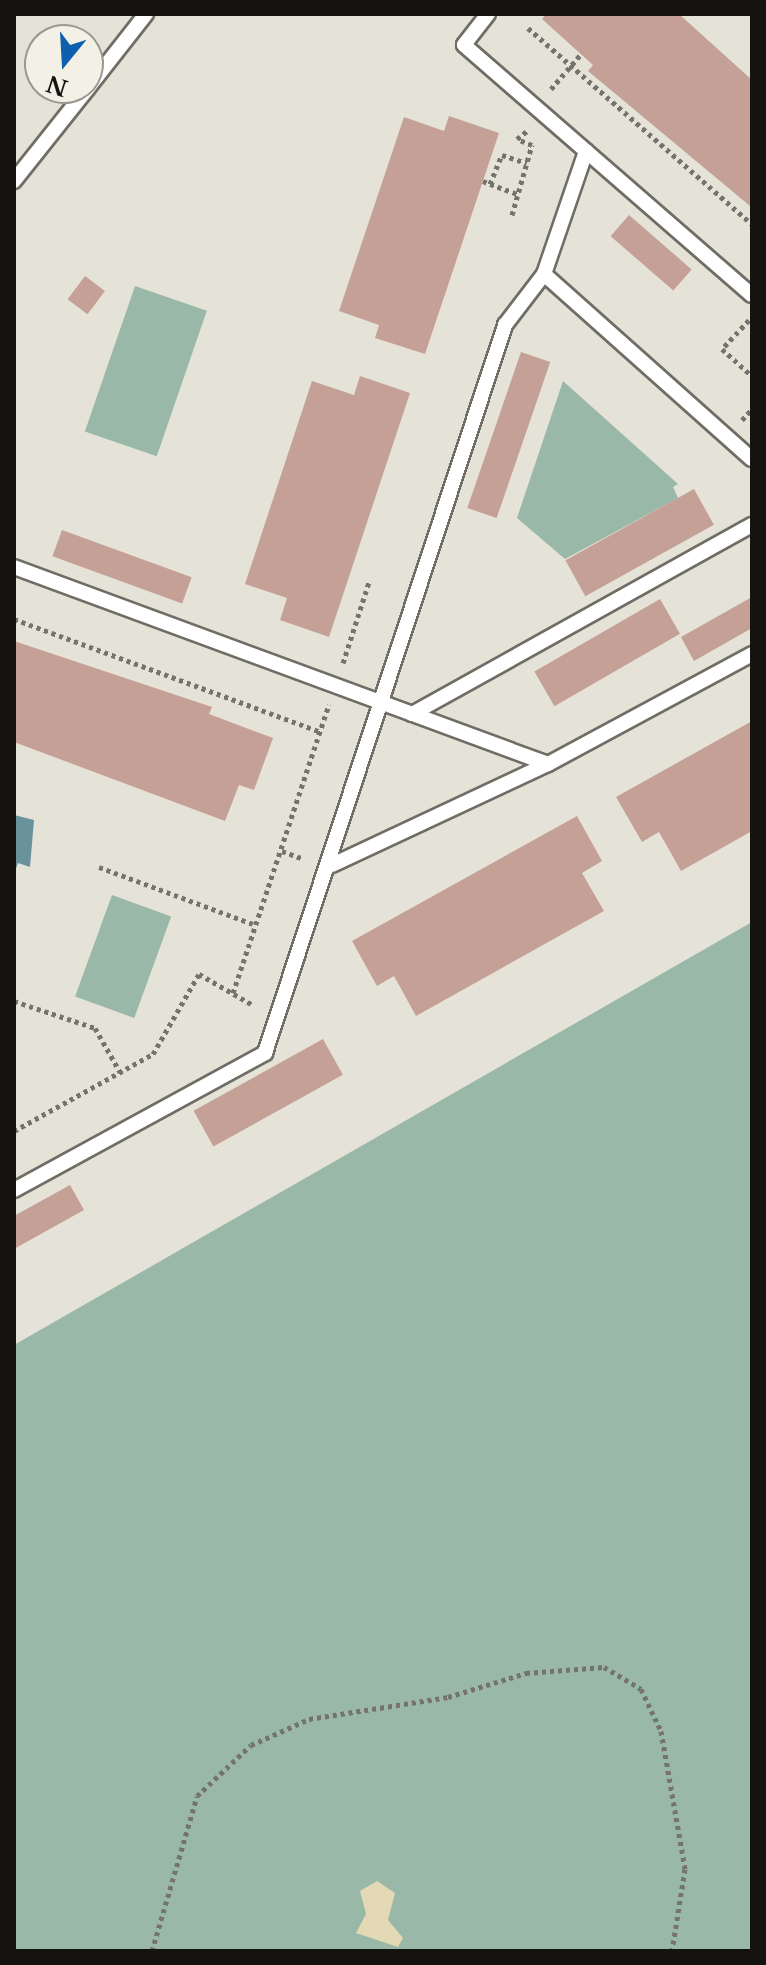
<!DOCTYPE html>
<style>
body{margin:0}
#map{position:relative;width:766px;height:1965px;overflow:hidden;background:#e5e3d8;font-family:"Libre Baskerville",serif}
div>[style]{position:absolute}
[style*='--x']{left:calc(var(--x)*1px);top:calc(var(--y)*1px);width:calc(var(--w)*1px);rotate:calc(var(--a)*1deg)}
.green>*{inset:0;background:#9ab8a7;transform-origin:0 0}
.sand>*{inset:0;background:#e3d9b4}
.water>*{inset:0;background:#6a929b}
.building>*{inset:0;background:#c5a096;transform-origin:0 0}
.path>*{height:5px;margin-top:-2.5px;transform-origin:0;background:repeating-linear-gradient(90deg,#75736d 0 4px,transparent 0 8px)}
.roads{filter:drop-shadow(2px 0 #6f6d64) drop-shadow(-2px 0 #6f6d64) drop-shadow(0 2px #6f6d64) drop-shadow(0 -2px #6f6d64)}
.service>*{height:14px;margin:-7px;padding:0 7px;transform-origin:7px;border-radius:7px;background:#fff}
span{translate:-50% -50%;white-space:nowrap;text-align:center;line-height:1.15;-webkit-text-stroke:6px #f3f0e5;paint-order:stroke}
.frame{position:absolute;inset:0;border:16px solid #141310;pointer-events:none}
.north{position:absolute;left:24px;top:24px;width:80px;height:80px;box-sizing:border-box;background:#f3f0e5;border:2px solid #9a9890;border-radius:50%;rotate:198deg;font-size:22px;font-weight:700;line-height:32px;text-align:center;color:#141310}
.north::after{content:'';display:block;margin:auto;width:28px;height:36px;background:#0e60ae;clip-path:polygon(50% 0,100% 100%,50% 72%,0 100%)}
</style>
<div id="map">
<div class="green">
<div style="left:135px;top:286px;width:76px;height:154px;rotate:19deg"></div>
<div style="clip-path:polygon(563px 381px,678px 484px,673px 487px,678px 498px,565px 559px,517px 518px)"></div>
<div style="left:112px;top:895px;width:63px;height:108px;rotate:20deg"></div>
<div style="clip-path:polygon(752px 922px,752px 1951px,14px 1951px,14px 1345px)"></div>
</div>
<div class="sand">
<div style="clip-path:polygon(377px 1881px,395px 1893px,388px 1920px,403px 1938px,398px 1947px,356px 1933px,366px 1914px,360px 1891px)"></div>
</div>
<div class="water">
<div style="clip-path:polygon(14px 815px,34px 820px,30px 867px,18px 863px,14px 874px)"></div>
</div>
<div class="building">
<div style="clip-path:polygon(546px 14px,679px 14px,752px 80px,750px 206px,588px 71px,593px 65px,542px 19px)"></div>
<div style="clip-path:polygon(449px 116px,499px 133px,425px 354px,375px 338px,379px 325px,339px 311px,404px 117px,444px 131px)"></div>
<div style="left:629px;top:215px;width:83px;height:28px;rotate:41deg"></div>
<div style="left:85px;top:276px;width:25px;height:29px;rotate:37deg"></div>
<div style="left:521px;top:352px;width:31px;height:165px;rotate:19deg"></div>
<div style="clip-path:polygon(360px 376px,410px 393px,329px 637px,280px 620px,287px 598px,245px 584px,312px 381px,354px 395px)"></div>
<div style="left:694px;top:489px;width:41px;height:147px;rotate:61deg"></div>
<div style="left:62px;top:530px;width:138px;height:28px;rotate:20deg"></div>
<div style="clip-path:polygon(752px 597px,752px 628px,694px 661px,681px 637px)"></div>
<div style="left:660px;top:599px;width:40px;height:145px;rotate:60deg"></div>
<div style="clip-path:polygon(14px 641px,212px 707px,209px 714px,273px 738px,254px 790px,239px 785px,225px 821px,14px 742px)"></div>
<div style="clip-path:polygon(752px 721px,752px 831px,681px 871px,659px 832px,642px 842px,616px 797px)"></div>
<div style="clip-path:polygon(577px 816px,602px 861px,582px 873px,604px 911px,416px 1016px,394px 976px,377px 986px,352px 941px)"></div>
<div style="left:323px;top:1039px;width:41px;height:148px;rotate:61deg"></div>
<div style="clip-path:polygon(70px 1185px,84px 1210px,14px 1249px,14px 1216px)"></div>
</div>
<div class="path">
<div style="--x:528;--y:28;--w:298;--a:41.2"></div>
<div style="--x:551;--y:89;--w:46;--a:-49.4"></div>
<div style="--x:483;--y:181;--w:8;--a:23"></div>
<div style="--x:490;--y:184;--w:31;--a:-68"></div>
<div style="--x:502;--y:155;--w:26;--a:18"></div>
<div style="--x:490;--y:184;--w:30;--a:20"></div>
<div style="--x:512;--y:215;--w:73;--a:-74.1"></div>
<div style="--x:532;--y:145;--w:16;--a:-158"></div>
<div style="--x:517;--y:139;--w:14;--a:-39"></div>
<div style="--x:749;--y:320;--w:40;--a:133"></div>
<div style="--x:722;--y:349;--w:40;--a:42"></div>
<div style="--x:742;--y:420;--w:15;--a:-48"></div>
<div style="--x:14;--y:619;--w:325;--a:20.2"></div>
<div style="--x:343;--y:663;--w:85;--a:-72.2"></div>
<div style="--x:282;--y:851;--w:23;--a:20"></div>
<div style="--x:99;--y:867;--w:167;--a:20.3"></div>
<div style="--x:233;--y:993;--w:304;--a:-71.6"></div>
<div style="--x:14;--y:1001;--w:85;--a:18.4"></div>
<div style="--x:95;--y:1028;--w:51;--a:60.4"></div>
<div style="--x:14;--y:1131;--w:159;--a:-29"></div>
<div style="--x:153;--y:1054;--w:92;--a:-60.1"></div>
<div style="--x:199;--y:974;--w:62;--a:29.9"></div>
<div style="--x:152;--y:1951;--w:161;--a:-73.8"></div>
<div style="--x:197;--y:1796;--w:74;--a:-43.4"></div>
<div style="--x:251;--y:1745;--w:64;--a:-24.1"></div>
<div style="--x:309;--y:1719;--w:141;--a:-9"></div>
<div style="--x:448;--y:1697;--w:82;--a:-17.1"></div>
<div style="--x:526;--y:1673;--w:78;--a:-4.4"></div>
<div style="--x:604;--y:1667;--w:43;--a:30.7"></div>
<div style="--x:641;--y:1689;--w:47;--a:64.5"></div>
<div style="--x:661;--y:1731;--w:140;--a:80.1"></div>
<div style="--x:685;--y:1869;--w:83;--a:99"></div>
</div>
<div class="roads">
<div class="service">
<div style="--x:488;--y:14;--w:39;--a:128"></div>
<div style="--x:464;--y:45;--w:381;--a:41"></div>
<div style="--x:88;--y:88;--w:94;--a:-51.9"></div>
<div style="--x:14;--y:181;--w:119;--a:-51.5"></div>
<div style="--x:544;--y:274;--w:278;--a:41.7"></div>
<div style="--x:14;--y:567;--w:569;--a:20.25"></div>
<div style="--x:412;--y:714;--w:389;--a:-29.1"></div>
<div style="--x:332;--y:865;--w:238;--a:-25.1"></div>
<div style="--x:548;--y:764;--w:232;--a:-28.3"></div>
<div style="--x:14;--y:1190;--w:286;--a:-28.6"></div>
<div style="--x:265;--y:1053;--w:767;--a:-71.75"></div>
<div style="--x:505;--y:325;--w:64;--a:-52.6"></div>
<div style="--x:544;--y:274;--w:130;--a:-71.1"></div>
</div>
</div>
<div class="frame"></div>
<div class="north">N</div>
</div>
